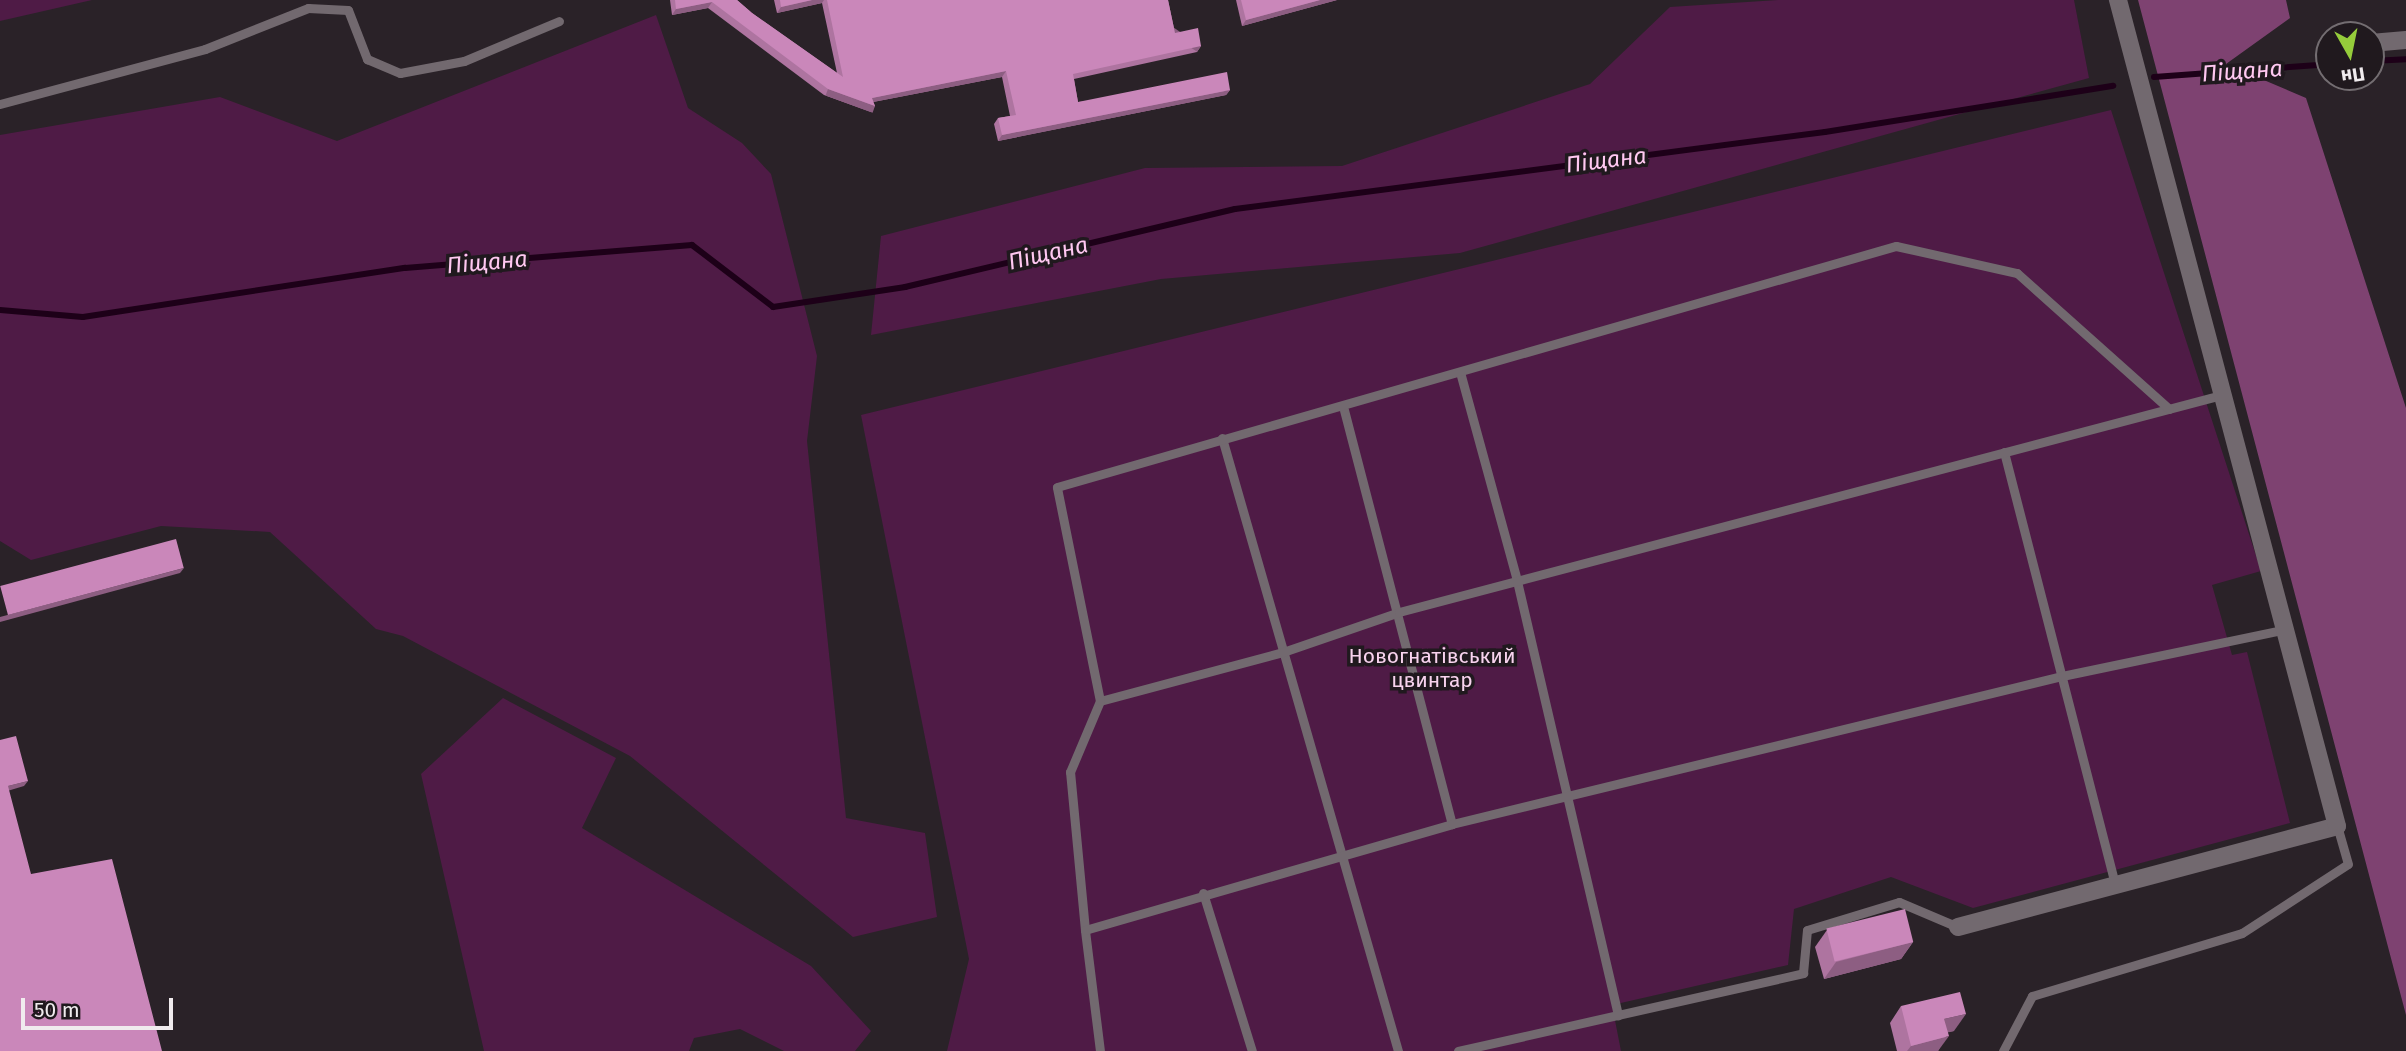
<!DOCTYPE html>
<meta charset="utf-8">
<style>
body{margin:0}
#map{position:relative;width:2406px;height:1051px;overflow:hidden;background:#2a2228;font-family:"Fira Sans",sans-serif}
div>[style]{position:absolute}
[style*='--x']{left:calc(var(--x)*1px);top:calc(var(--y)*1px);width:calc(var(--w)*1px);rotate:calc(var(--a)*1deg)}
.green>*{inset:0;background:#4f1b46}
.forest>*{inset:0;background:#7e4271}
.stream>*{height:6px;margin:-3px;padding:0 3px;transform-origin:3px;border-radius:3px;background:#1d0018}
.lane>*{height:9px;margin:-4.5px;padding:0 4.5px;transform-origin:4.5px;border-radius:4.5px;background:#72696f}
.street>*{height:18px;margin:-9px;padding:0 9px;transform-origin:9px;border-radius:9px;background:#72696f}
.wall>*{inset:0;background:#ae74a0}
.shaded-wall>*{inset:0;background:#8d5e82;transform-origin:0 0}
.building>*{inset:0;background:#ca87ba;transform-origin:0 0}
span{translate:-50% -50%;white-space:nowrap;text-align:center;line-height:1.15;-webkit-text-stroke:7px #20191e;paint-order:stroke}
.park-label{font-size:21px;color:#f8d3ee}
.water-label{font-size:23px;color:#ffc8f1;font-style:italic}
.north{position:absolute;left:2315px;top:21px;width:70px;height:70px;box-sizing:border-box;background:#20191e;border:2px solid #736d71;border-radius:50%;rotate:171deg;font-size:19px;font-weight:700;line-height:28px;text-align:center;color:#f0ebee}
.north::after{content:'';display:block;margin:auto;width:24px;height:32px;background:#95cc3b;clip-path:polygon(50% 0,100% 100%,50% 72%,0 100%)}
.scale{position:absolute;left:21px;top:998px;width:152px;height:32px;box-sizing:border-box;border:4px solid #f0ebee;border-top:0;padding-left:9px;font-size:21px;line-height:24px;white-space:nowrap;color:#f0ebee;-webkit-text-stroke:5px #20191e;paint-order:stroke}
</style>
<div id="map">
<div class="green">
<div style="clip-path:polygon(0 0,92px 0,0 21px)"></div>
<div style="clip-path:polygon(1778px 0,2074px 0,2089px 78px,1460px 253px,1161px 279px,871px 335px,881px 236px,1145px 168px,1342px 166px,1590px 84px,1670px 7px)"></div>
<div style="clip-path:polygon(656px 15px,688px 108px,742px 143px,771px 174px,817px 356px,807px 441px,846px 818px,925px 833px,937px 917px,853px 937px,630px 756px,403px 636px,376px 629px,270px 532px,161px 526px,31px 560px,0 541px,0 135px,220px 97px,337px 141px)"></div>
<div style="clip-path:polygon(2111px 110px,2261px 571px,2212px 585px,2232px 655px,2247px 652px,2290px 823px,1973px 908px,1891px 877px,1794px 909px,1788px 965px,1612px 1005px,1621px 1051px,947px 1051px,969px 959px,861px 415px)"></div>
<div style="clip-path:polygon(503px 698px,616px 758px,582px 828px,811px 966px,871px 1031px,855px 1051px,784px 1051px,740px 1029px,694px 1038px,689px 1051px,484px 1051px,421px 774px)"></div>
</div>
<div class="forest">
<div style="clip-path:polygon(2138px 0,2286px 0,2290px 18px,2226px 64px,2306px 98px,2406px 408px,2406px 1015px)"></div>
</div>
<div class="stream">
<div style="--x:2371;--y:61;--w:35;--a:-3"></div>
<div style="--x:2154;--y:77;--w:175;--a:-4.2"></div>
<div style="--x:0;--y:310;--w:83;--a:4.8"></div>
<div style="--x:83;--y:317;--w:326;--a:-8.7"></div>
<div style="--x:405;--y:268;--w:288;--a:-4.6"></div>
<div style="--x:692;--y:245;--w:102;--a:37.4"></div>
<div style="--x:773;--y:307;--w:134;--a:-8.6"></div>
<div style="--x:905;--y:287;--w:339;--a:-13.3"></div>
<div style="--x:1235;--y:209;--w:595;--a:-7.44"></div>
<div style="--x:1825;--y:132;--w:292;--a:-9.1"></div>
</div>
<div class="lane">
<div style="--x:0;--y:104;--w:212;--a:-15"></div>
<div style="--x:205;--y:49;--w:111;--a:-21.7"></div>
<div style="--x:308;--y:8;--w:40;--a:2.9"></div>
<div style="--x:348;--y:10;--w:53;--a:68.8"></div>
<div style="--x:367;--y:59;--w:36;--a:23"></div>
<div style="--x:400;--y:73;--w:65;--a:-10.6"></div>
<div style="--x:464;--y:61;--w:103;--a:-22.8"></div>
<div style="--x:1460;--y:372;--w:217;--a:74.7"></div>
<div style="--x:1517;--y:581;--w:446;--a:76.9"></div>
<div style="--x:1344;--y:410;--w:428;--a:75.4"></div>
<div style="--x:1222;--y:438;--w:638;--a:73.98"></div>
<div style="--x:2004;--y:452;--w:447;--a:75.6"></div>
<div style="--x:1100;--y:701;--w:189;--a:-15"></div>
<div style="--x:1283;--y:652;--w:123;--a:-19"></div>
<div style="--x:1399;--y:612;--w:854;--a:-14.78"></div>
<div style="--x:1203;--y:893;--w:165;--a:72.8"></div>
<div style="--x:1085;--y:930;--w:159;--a:-95.4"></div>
<div style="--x:1070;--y:772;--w:77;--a:-67.1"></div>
<div style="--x:1100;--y:701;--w:218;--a:-101.4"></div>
<div style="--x:1057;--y:487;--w:873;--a:-16.03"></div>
<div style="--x:1896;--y:246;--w:124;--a:12.6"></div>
<div style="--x:2017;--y:273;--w:204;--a:41.8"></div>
<div style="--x:1100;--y:1051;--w:122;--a:-97.1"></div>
<div style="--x:1085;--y:930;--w:382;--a:-16.1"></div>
<div style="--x:1452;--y:824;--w:628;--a:-13.64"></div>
<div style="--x:2062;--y:676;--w:229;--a:-11.8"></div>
<div style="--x:1458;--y:1051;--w:354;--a:-12.7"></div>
<div style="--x:1803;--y:973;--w:43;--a:-84.7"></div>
<div style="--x:1807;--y:930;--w:96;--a:-16.9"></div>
<div style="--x:1899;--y:902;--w:64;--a:23"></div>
<div style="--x:2003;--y:1051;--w:62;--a:-62.2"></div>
<div style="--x:2032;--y:996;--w:219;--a:-16.7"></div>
<div style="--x:2242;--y:933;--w:126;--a:-33.1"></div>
<div style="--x:2348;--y:864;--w:40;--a:-106"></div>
</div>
<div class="street">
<div style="--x:2371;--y:43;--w:35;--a:-5"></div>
<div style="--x:1958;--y:927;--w:392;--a:-14.9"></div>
<div style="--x:2337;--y:826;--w:855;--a:-104.85"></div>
</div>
<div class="wall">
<div style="clip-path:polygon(670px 0,737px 0,752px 13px,837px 73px,822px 3px,777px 13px,774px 0,1168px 0,1175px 33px,1201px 46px,1197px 52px,1074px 79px,1078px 102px,1230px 90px,1226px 95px,998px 141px,994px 124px,998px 118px,1010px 116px,1002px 77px,873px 102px,875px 106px,871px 112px,824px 95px,708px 8px,672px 15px)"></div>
<div style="clip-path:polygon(1236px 0,1337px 0,1242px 26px)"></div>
<div style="clip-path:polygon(1827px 930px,1913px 942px,1901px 959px,1824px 979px,1815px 947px)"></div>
<div style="clip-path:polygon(1901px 1006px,1954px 1031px,1948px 1032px,1938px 1051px,1897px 1051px,1890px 1023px)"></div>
</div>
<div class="shaded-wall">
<div style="clip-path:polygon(812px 0,824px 0,822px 3px,777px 13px,781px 7px)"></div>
<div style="clip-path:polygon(1320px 0,1337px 0,1242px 26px,1246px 20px)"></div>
<div style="clip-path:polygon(712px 2px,708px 8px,672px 15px,676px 9px)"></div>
<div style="left:1201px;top:46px;width:7px;height:131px;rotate:124deg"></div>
<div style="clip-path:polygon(1006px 71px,1002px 77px,868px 103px,872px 98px)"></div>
<div style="left:828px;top:89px;width:50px;height:7px;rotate:20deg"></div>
<div style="clip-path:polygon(1230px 90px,1226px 95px,998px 141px,1002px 135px)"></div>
<div style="clip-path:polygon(184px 568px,180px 573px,0 622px,0 617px)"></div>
<div style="clip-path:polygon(28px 781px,24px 786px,4px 792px,8px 786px)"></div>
<div style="clip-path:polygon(1913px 942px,1901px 959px,1824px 979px,1836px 962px)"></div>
<div style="clip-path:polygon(1966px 1014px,1954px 1031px,1933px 1036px,1944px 1019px)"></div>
<div style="clip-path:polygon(1949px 1036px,1938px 1051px,1907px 1051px,1911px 1046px)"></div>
</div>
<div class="building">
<div style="clip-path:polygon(675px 0,737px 0,752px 13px,843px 77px,827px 0,1168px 0,1175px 33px,1198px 28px,1201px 46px,1073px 74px,1078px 102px,1227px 72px,1230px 90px,1002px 135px,998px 118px,1016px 115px,1006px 71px,872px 98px,875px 106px,828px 89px,712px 2px,676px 9px)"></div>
<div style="clip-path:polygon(780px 0,812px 0,781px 7px)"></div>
<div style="clip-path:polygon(1241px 0,1320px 0,1246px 20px)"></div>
<div style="left:176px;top:539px;width:30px;height:182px;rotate:75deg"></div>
<div style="clip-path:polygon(16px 736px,28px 781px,8px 786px,31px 874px,112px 859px,162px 1051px,0 1051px,0 740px)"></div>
<div style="left:1905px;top:909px;width:34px;height:81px;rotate:76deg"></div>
<div style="clip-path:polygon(1960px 992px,1966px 1014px,1944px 1019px,1949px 1036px,1911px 1046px,1901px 1006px)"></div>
</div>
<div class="park-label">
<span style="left:1432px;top:668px">Новогнатівський<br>цвинтар</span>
</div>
<div class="water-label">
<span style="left:2242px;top:71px;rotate:-4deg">Піщана</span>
<span style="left:1606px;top:160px;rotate:-7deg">Піщана</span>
<span style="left:1048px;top:253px;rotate:-13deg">Піщана</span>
<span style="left:487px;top:262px;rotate:-5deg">Піщана</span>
</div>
<div class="north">Пн</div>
<div class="scale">50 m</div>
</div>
